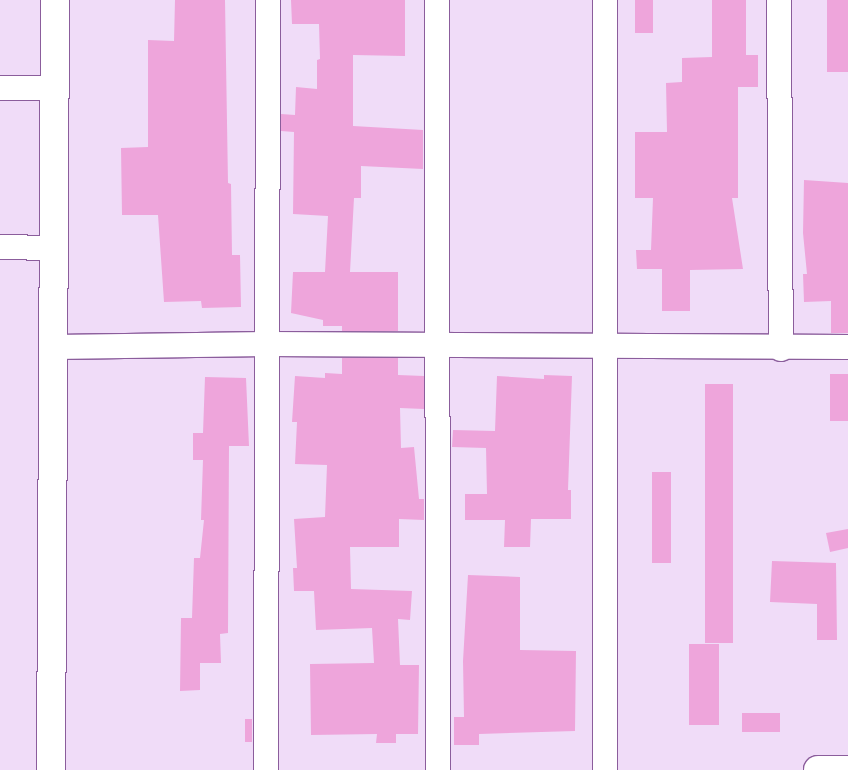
<!DOCTYPE html>
<style>
body{margin:0}
#map{position:relative;width:848px;height:770px;overflow:hidden;background:#f0dcf8;font-family:"Roboto Condensed",sans-serif}
div>[style]{position:absolute}
[style*='--x']{left:calc(var(--x)*1px);top:calc(var(--y)*1px);width:calc(var(--w)*1px);rotate:calc(var(--a)*1deg)}
.building>*{inset:0;background:#eea5db;transform-origin:0 0}
.roads{filter:drop-shadow(1px 0 #8b5d9c) drop-shadow(-1px 0 #8b5d9c) drop-shadow(0 1px #8b5d9c) drop-shadow(0 -1px #8b5d9c)}
.street>*{height:24px;margin:-12px;padding:0 12px;transform-origin:12px;border-radius:12px;background:#fff}
.secondary>*{height:28px;margin:-14px;padding:0 14px;transform-origin:14px;border-radius:14px;background:#fff}
.primary>*{height:28px;margin:-14px;padding:0 14px;transform-origin:14px;border-radius:14px;background:#fff}
span{translate:-50% -50%;white-space:nowrap;text-align:center;line-height:1.15;-webkit-text-stroke:4px #f7edfb;paint-order:stroke}
</style>
<div id="map">
<div class="building">
<div style="clip-path:polygon(175px 0,225px 0,228px 183px,231px 184px,232px 255px,240px 255px,241px 307px,202px 308px,201px 301px,164px 302px,158px 215px,122px 215px,121px 148px,148px 147px,148px 40px,174px 41px)"></div>
<div style="clip-path:polygon(291px 0,405px 0,405px 56px,353px 55px,353px 126px,423px 130px,423px 169px,361px 166px,361px 198px,354px 198px,350px 272px,398px 272px,398px 331px,342px 331px,342px 326px,323px 326px,323px 320px,291px 313px,293px 272px,325px 272px,328px 216px,293px 214px,294px 132px,281px 131px,281px 114px,295px 115px,296px 87px,317px 89px,317px 60px,320px 59px,319px 24px,292px 24px)"></div>
<div style="left:635px;top:0;width:18px;height:33px"></div>
<div style="clip-path:polygon(712px 0,746px 0,746px 55px,758px 55px,758px 87px,738px 87px,738px 198px,732px 198px,743px 269px,690px 270px,690px 311px,662px 311px,662px 269px,637px 269px,636px 250px,651px 250px,653px 198px,635px 198px,635px 132px,667px 132px,666px 83px,682px 82px,682px 58px,712px 57px)"></div>
<div style="left:827px;top:0;width:21px;height:72px"></div>
<div style="clip-path:polygon(804px 180px,848px 183px,848px 333px,831px 333px,831px 301px,804px 302px,803px 274px,807px 274px,803px 233px)"></div>
<div style="clip-path:polygon(342px 358px,398px 358px,398px 375px,424px 376px,424px 409px,400px 408px,401px 448px,414px 447px,419px 499px,424px 499px,424px 520px,399px 519px,399px 547px,350px 547px,351px 589px,412px 591px,410px 620px,398px 619px,400px 665px,419px 665px,418px 734px,396px 734px,396px 743px,376px 743px,377px 734px,311px 735px,310px 664px,374px 663px,372px 628px,316px 630px,314px 591px,294px 591px,293px 568px,297px 568px,294px 519px,325px 517px,327px 465px,295px 464px,297px 422px,292px 422px,295px 376px,325px 378px,325px 373px,342px 374px)"></div>
<div style="left:830px;top:374px;width:18px;height:47px"></div>
<div style="clip-path:polygon(544px 375px,572px 376px,568px 490px,571px 490px,571px 519px,531px 519px,530px 547px,504px 547px,505px 520px,465px 520px,465px 494px,487px 494px,486px 448px,452px 447px,453px 430px,495px 431px,497px 376px,544px 379px)"></div>
<div style="clip-path:polygon(205px 377px,246px 378px,249px 446px,229px 446px,228px 633px,220px 634px,221px 663px,200px 663px,200px 690px,180px 691px,181px 618px,192px 618px,194px 558px,200px 558px,204px 520px,201px 520px,203px 460px,193px 460px,193px 433px,203px 433px)"></div>
<div style="left:705px;top:384px;width:28px;height:259px"></div>
<div style="left:652px;top:472px;width:19px;height:91px"></div>
<div style="clip-path:polygon(848px 529px,848px 548px,830px 552px,826px 533px)"></div>
<div style="clip-path:polygon(772px 561px,836px 563px,837px 640px,817px 640px,817px 604px,770px 602px)"></div>
<div style="clip-path:polygon(468px 575px,520px 577px,520px 650px,576px 651px,575px 731px,479px 734px,479px 745px,454px 745px,454px 717px,464px 717px,463px 661px)"></div>
<div style="left:689px;top:644px;width:30px;height:81px"></div>
<div style="left:780px;top:713px;width:19px;height:38px;rotate:90deg"></div>
<div style="left:245px;top:719px;width:7px;height:23px"></div>
</div>
<div class="roads">
<div class="street">
<div style="--x:437;--y:0;--w:770;--a:89.93"></div>
<div style="--x:779;--y:0;--w:349;--a:89.7"></div>
<div style="--x:0;--y:88;--w:54;--a:0"></div>
<div style="--x:0;--y:247;--w:54;--a:1.1"></div>
<div style="--x:54;--y:347;--w:213;--a:-0.8"></div>
<div style="--x:267;--y:344;--w:581;--a:0.3"></div>
<div style="--x:266;--y:770;--w:770;--a:-89.85"></div>
<div style="--x:605;--y:770;--w:770;--a:-90"></div>
</div>
<div class="secondary">
<div style="--x:51;--y:770;--w:770;--a:-89.7"></div>
</div>
<div class="primary">
<div style="--x:818;--y:770;--w:30;--a:0"></div>
</div>
</div>
</div>
